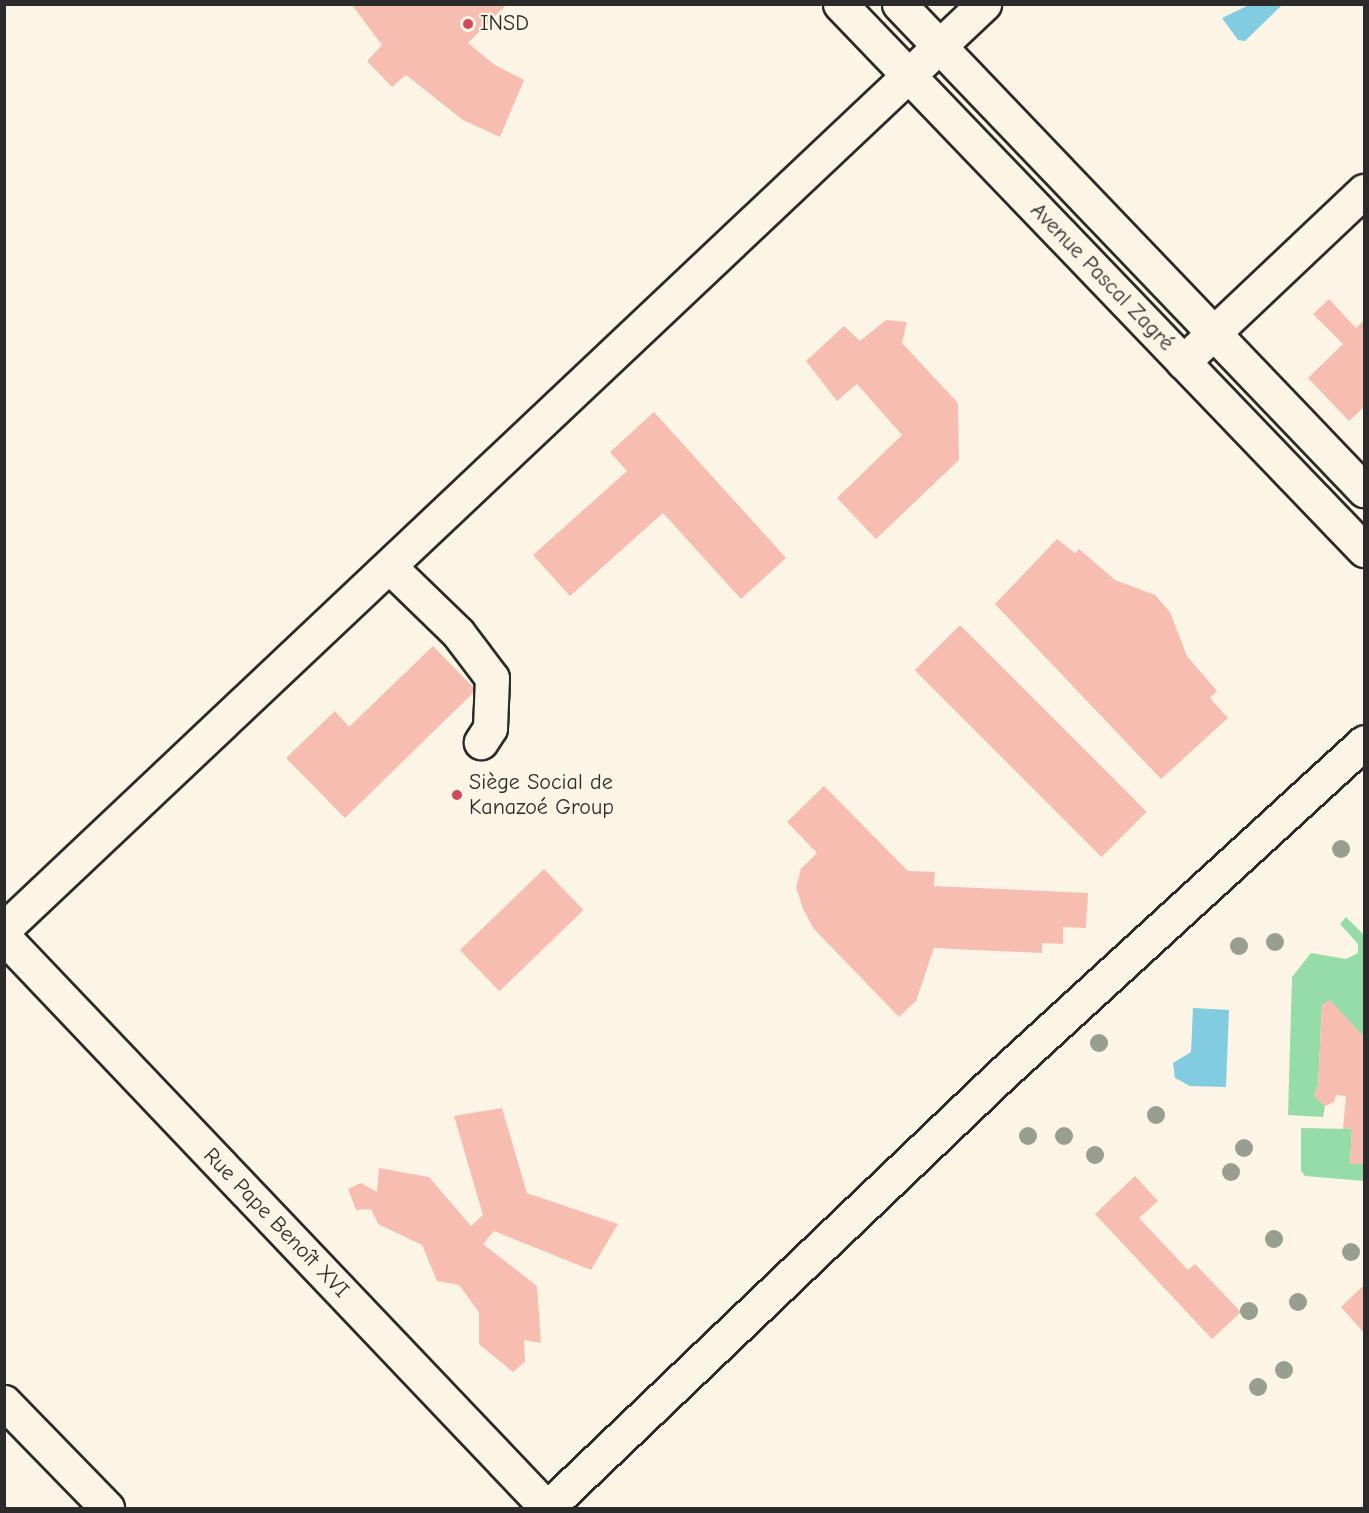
<!DOCTYPE html>
<meta charset="utf-8">
<style>
body{margin:0}
#map{position:relative;width:1369px;height:1513px;overflow:hidden;background:#fcf5e5;font-family:"Comic Neue",sans-serif}
div>[style]{position:absolute}
[style*='--x']{left:calc(var(--x)*1px);top:calc(var(--y)*1px);width:calc(var(--w)*1px);rotate:calc(var(--a)*1deg)}
.green>*{inset:0;background:#96dca9}
.water>*{inset:0;background:#81cce1}
.building>*{inset:0;background:#f7bdb0;transform-origin:0 0}
.roads{filter:drop-shadow(2px 0 #2b2b2b) drop-shadow(-2px 0 #2b2b2b) drop-shadow(0 2px #2b2b2b) drop-shadow(0 -2px #2b2b2b)}
.minor>*{height:33px;margin:-16.5px;padding:0 16.5px;transform-origin:16.5px;border-radius:16.5px;background:#fcf5e5}
.major>*{height:33px;margin:-16.5px;padding:0 16.5px;transform-origin:16.5px;border-radius:16.5px;background:#fcf5e5}
.trees>*{width:18px;height:18px;margin:-9px;border-radius:50%;background:#989e90}
.dots>*{width:16px;height:16px;translate:-50% -50%;box-sizing:border-box;border:3px solid #fcf5e5;border-radius:50%}
span{translate:-50% -50%;white-space:nowrap;text-align:center;line-height:1.15;-webkit-text-stroke:4.5px #fcf5e5;paint-order:stroke}
.poi-label{font-size:22px;color:#2b2b2b}
.left{translate:0 -50%;text-align:left}
.street-label{font-size:22px;color:#2b2b2b}
.frame{position:absolute;inset:0;border:6px solid #2b2b2b;pointer-events:none}
</style>
<div id="map">
<div class="green">
<div style="clip-path:polygon(1346px 917px,1364px 935px,1364px 1032px,1362px 1035px,1330px 1001px,1322px 1005px,1318px 1086px,1314px 1096px,1325px 1106px,1323px 1117px,1288px 1115px,1292px 977px,1311px 953px,1346px 959px,1358px 953px,1358px 944px,1340px 924px)"></div>
<div style="clip-path:polygon(1301px 1128px,1352px 1129px,1350px 1163px,1364px 1164px,1364px 1181px,1305px 1176px,1301px 1171px)"></div>
</div>
<div class="water">
<div style="clip-path:polygon(1249px 5px,1282px 5px,1245px 41px,1238px 40px,1222px 18px)"></div>
<div style="clip-path:polygon(1193px 1008px,1229px 1010px,1226px 1087px,1190px 1086px,1175px 1078px,1173px 1063px,1191px 1052px)"></div>
</div>
<div class="building">
<div style="clip-path:polygon(352px 5px,506px 5px,468px 43px,495px 65px,524px 80px,500px 137px,463px 120px,406px 75px,392px 87px,367px 61px,382px 45px)"></div>
<div style="clip-path:polygon(1329px 299px,1356px 328px,1364px 320px,1364px 407px,1349px 421px,1308px 378px,1343px 344px,1313px 314px)"></div>
<div style="clip-path:polygon(886px 320px,907px 322px,902px 343px,958px 403px,959px 460px,876px 539px,837px 498px,902px 435px,857px 384px,837px 401px,806px 361px,844px 326px,860px 341px)"></div>
<div style="clip-path:polygon(654px 412px,786px 558px,741px 599px,663px 513px,570px 596px,533px 555px,627px 471px,610px 452px)"></div>
<div style="clip-path:polygon(1057px 539px,1075px 553px,1079px 549px,1115px 580px,1155px 595px,1170px 612px,1187px 656px,1217px 691px,1210px 698px,1228px 718px,1161px 779px,995px 604px)"></div>
<div style="left:960px;top:625px;width:264px;height:64px;rotate:45deg"></div>
<div style="clip-path:polygon(433px 646px,476px 690px,345px 818px,286px 758px,335px 711px,349px 727px)"></div>
<div style="clip-path:polygon(824px 786px,908px 871px,935px 872px,934px 886px,1088px 893px,1086px 928px,1063px 927px,1063px 944px,1042px 943px,1042px 953px,934px 948px,916px 1001px,899px 1017px,814px 929px,803px 909px,796px 887px,801px 869px,817px 853px,787px 822px)"></div>
<div style="left:544px;top:869px;width:57px;height:117px;rotate:46deg"></div>
<div style="clip-path:polygon(1330px 1000px,1362px 1035px,1364px 1032px,1364px 1164px,1350px 1164px,1352px 1129px,1343px 1129px,1346px 1096px,1336px 1095px,1334px 1102px,1325px 1106px,1314px 1096px,1318px 1086px,1322px 1005px)"></div>
<div style="clip-path:polygon(502px 1108px,527px 1193px,618px 1224px,591px 1270px,494px 1231px,483px 1244px,537px 1286px,541px 1343px,524px 1340px,525px 1362px,513px 1372px,479px 1344px,479px 1312px,459px 1285px,437px 1281px,422px 1245px,378px 1224px,371px 1209px,356px 1210px,348px 1189px,361px 1183px,377px 1192px,379px 1168px,429px 1177px,471px 1226px,483px 1215px,454px 1116px)"></div>
<div style="clip-path:polygon(1135px 1176px,1158px 1201px,1139px 1218px,1188px 1270px,1195px 1264px,1241px 1312px,1212px 1339px,1095px 1214px)"></div>
<div style="clip-path:polygon(1364px 1285px,1364px 1333px,1341px 1307px)"></div>
</div>
<div class="roads">
<div class="minor">
<div style="--x:1183;--y:362;--w:249;--a:-43.4"></div>
<div style="--x:390;--y:567;--w:95;--a:44.1"></div>
<div style="--x:458;--y:633;--w:56;--a:52.9"></div>
<div style="--x:492;--y:678;--w:50;--a:92.3"></div>
<div style="--x:490;--y:728;--w:17;--a:123"></div>
<div style="--x:4;--y:929;--w:1348;--a:-43.35"></div>
<div style="--x:4;--y:937;--w:788;--a:46.44"></div>
<div style="--x:4;--y:1402;--w:148;--a:45.8"></div>
<div style="--x:547;--y:1508;--w:629;--a:-43.65"></div>
<div style="--x:1002;--y:1074;--w:491;--a:-42.5"></div>
</div>
<div class="major">
<div style="--x:840;--y:4;--w:757;--a:46.18"></div>
<div style="--x:899;--y:4;--w:673;--a:46.27"></div>
</div>
</div>
<div class="trees">
<div style="left:1341px;top:849px"></div>
<div style="left:1275px;top:942px"></div>
<div style="left:1239px;top:946px"></div>
<div style="left:1099px;top:1043px"></div>
<div style="left:1156px;top:1115px"></div>
<div style="left:1028px;top:1136px"></div>
<div style="left:1064px;top:1136px"></div>
<div style="left:1244px;top:1148px"></div>
<div style="left:1095px;top:1155px"></div>
<div style="left:1231px;top:1172px"></div>
<div style="left:1274px;top:1239px"></div>
<div style="left:1351px;top:1252px"></div>
<div style="left:1298px;top:1302px"></div>
<div style="left:1249px;top:1311px"></div>
<div style="left:1284px;top:1370px"></div>
<div style="left:1258px;top:1387px"></div>
</div>
<div class="dots">
<div style="left:468px;top:24px;background:#d1495b"></div>
<div style="left:457px;top:795px;background:#d1495b"></div>
</div>
<div class="poi-label">
<span class="left" style="left:480px;top:24px">INSD</span>
<span class="left" style="left:469px;top:795px">Siège Social de<br>Kanazoé Group</span>
</div>
<div class="street-label">
<span style="left:1102px;top:277px;rotate:46deg">Avenue Pascal Zagré</span>
<span style="left:276px;top:1223px;rotate:46deg">Rue Pape Benoît XVI</span>
</div>
<div class="frame"></div>
</div>
